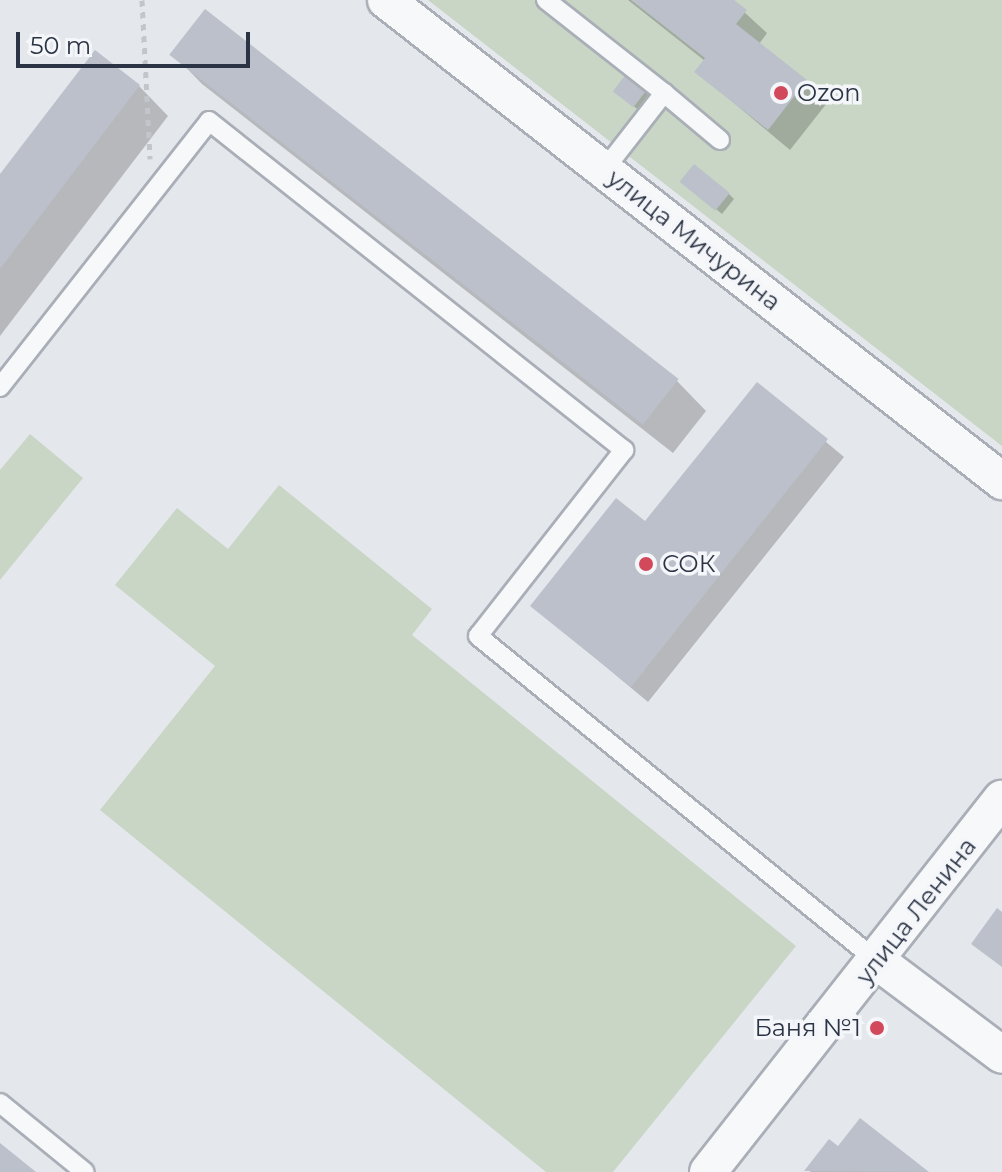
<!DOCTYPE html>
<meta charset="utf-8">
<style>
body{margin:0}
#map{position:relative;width:1002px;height:1172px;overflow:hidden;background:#e4e7ec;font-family:Montserrat,sans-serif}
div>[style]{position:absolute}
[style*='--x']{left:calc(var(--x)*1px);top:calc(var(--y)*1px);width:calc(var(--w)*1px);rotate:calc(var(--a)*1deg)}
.green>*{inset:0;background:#c9d6c5}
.shadow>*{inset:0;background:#0003}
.building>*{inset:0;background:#bbc0ca;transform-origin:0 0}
.path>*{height:5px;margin-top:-2.5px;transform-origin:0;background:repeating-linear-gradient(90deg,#c2c5cb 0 6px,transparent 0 12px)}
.roads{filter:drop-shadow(2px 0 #a9aeb7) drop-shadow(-2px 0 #a9aeb7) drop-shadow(0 2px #a9aeb7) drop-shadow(0 -2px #a9aeb7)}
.service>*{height:18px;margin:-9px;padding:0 9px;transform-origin:9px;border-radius:9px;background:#f7f8fa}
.minor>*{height:36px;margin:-18px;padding:0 18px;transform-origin:18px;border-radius:18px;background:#f7f8fa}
.dots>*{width:22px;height:22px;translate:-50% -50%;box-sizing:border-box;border:4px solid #f4f6f9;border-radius:50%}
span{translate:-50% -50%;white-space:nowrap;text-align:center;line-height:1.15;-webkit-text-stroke:7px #f4f6f9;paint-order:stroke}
.poi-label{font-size:24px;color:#2b3445}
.left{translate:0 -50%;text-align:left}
.right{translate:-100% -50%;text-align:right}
.street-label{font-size:24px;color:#2b3445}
.scale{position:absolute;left:16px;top:32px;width:234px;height:36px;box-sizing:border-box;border:4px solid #2b3445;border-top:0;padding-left:10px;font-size:24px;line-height:28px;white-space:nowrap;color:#2b3445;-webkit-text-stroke:6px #f4f6f9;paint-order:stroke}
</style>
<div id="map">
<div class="green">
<div style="clip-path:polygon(428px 0,1002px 0,1002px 446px)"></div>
<div style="clip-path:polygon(30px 434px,83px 478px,0 580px,0 470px)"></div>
<div style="clip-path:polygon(279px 485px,432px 609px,412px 635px,796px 946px,613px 1172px,546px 1172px,100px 810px,215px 666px,115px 585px,177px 508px,228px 549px)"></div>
</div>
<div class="shadow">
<div style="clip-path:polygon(628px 0,731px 0,767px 33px,759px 44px,827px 103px,790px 150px,697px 72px,705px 61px)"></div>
<div style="clip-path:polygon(206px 12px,677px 381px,706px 411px,673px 453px,202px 84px,173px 54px)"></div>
<div style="clip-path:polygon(626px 77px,651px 97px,640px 111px,620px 96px)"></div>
<div style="clip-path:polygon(139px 86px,168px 116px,0 336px,0 177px)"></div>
<div style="clip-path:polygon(688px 186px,729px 194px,734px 199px,722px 214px)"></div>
<div style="clip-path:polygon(757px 384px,844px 457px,648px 702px,533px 606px,645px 524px)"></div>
<div style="clip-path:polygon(860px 1121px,925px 1172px,810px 1172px,829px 1142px,838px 1149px)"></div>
</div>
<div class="building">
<div style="clip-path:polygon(631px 0,734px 0,747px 10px,736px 24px,807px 80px,768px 130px,694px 72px,705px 58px)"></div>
<div style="left:205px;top:9px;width:601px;height:58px;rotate:38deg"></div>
<div style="clip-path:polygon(95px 50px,140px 85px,0 269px,0 174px)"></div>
<div style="left:626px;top:74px;width:26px;height:22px;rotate:37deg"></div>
<div style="left:694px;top:164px;width:46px;height:23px;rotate:39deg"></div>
<div style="clip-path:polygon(757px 382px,828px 439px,631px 687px,530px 606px,616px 498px,645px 521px)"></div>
<div style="clip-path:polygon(997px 908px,1002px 912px,1002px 967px,971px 944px)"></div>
<div style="clip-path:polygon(860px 1118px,929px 1172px,804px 1171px,829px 1139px,838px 1146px)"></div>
<div style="clip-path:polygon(0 1143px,36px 1172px,0 1172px)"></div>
</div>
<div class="path">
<div style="--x:142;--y:0;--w:159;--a:87.1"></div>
</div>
<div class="roads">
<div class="service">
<div style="--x:546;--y:0;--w:150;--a:38.2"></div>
<div style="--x:604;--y:170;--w:98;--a:-52.1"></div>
<div style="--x:664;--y:93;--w:73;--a:40"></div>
<div style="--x:0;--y:387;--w:338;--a:-51.8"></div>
<div style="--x:209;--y:121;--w:530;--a:38.41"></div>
<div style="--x:624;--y:450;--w:236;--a:128.1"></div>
<div style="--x:478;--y:636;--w:515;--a:39.16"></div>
<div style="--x:0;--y:1103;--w:109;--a:39.1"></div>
</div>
<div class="minor">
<div style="--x:386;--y:0;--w:782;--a:37.98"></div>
<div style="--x:877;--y:961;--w:156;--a:36.9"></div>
<div style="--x:708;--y:1172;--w:475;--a:-51.8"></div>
</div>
</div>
<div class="dots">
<div style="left:781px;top:93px;background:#d1495b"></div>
<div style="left:646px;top:564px;background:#d1495b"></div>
<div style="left:877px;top:1028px;background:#d1495b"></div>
</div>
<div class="poi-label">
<span class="left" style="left:797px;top:93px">Ozon</span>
<span class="left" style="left:662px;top:564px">СОК</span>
<span class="right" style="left:861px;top:1028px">Баня №1</span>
</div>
<div class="street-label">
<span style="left:694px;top:240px;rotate:38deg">улица Мичурина</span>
<span style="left:916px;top:911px;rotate:-52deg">улица Ленина</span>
</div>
<div class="scale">50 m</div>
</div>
